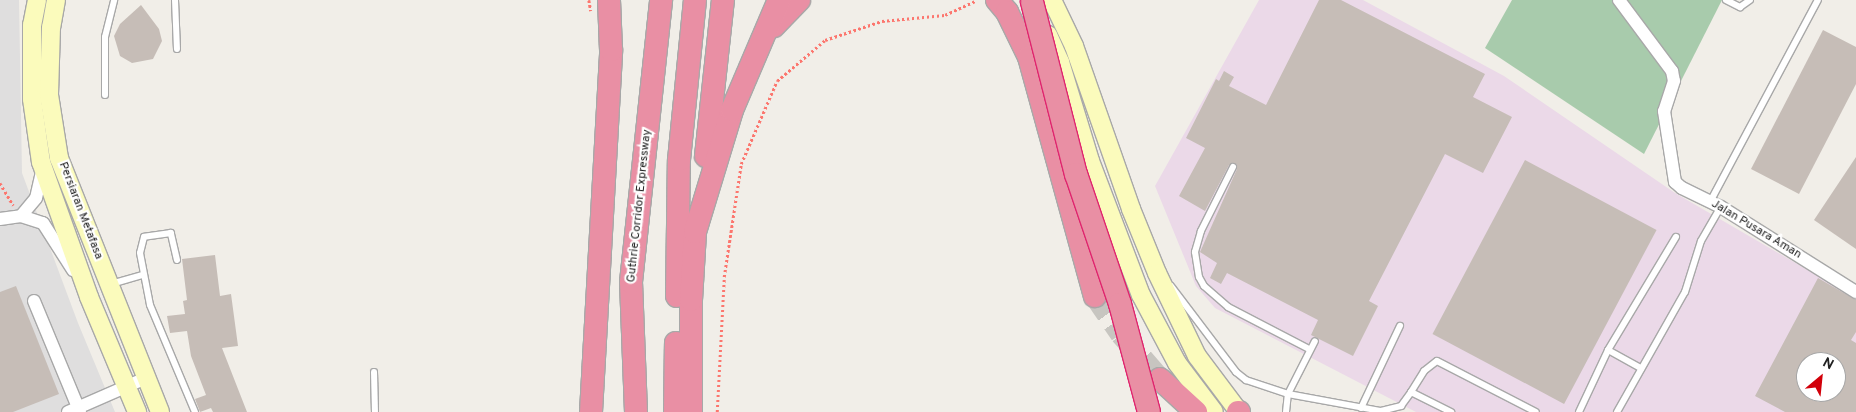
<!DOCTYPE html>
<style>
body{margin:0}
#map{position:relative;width:1856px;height:412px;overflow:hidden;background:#f1eee8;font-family:Overpass,sans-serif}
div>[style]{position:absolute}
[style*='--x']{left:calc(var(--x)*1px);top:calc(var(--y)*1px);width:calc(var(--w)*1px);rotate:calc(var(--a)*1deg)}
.residential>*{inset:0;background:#dfdede}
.industrial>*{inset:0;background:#ebd9e8}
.cemetery>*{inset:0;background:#a8cbac}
.building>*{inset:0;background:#c6bdb7;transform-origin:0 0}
.highway-tunnel>*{height:22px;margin-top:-11px;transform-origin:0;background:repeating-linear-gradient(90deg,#c7c5c0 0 22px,transparent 0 33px)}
.path>*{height:2.5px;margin-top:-1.25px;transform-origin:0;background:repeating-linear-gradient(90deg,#fc766e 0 2.5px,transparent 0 5px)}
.roads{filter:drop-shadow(1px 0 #a8a8a8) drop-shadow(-1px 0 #a8a8a8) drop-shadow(0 1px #a8a8a8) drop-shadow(0 -1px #a8a8a8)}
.lane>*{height:6px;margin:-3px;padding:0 3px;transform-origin:3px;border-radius:3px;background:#fff}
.street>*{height:12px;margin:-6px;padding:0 6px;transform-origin:6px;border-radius:6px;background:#fff}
.secondary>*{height:18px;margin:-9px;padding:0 9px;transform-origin:9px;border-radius:9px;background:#fbfbbc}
.highway>*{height:22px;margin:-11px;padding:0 11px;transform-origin:11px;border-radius:11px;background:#e98fa4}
.bridges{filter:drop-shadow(1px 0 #df256e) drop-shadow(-1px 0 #df256e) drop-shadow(0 1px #df256e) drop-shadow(0 -1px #df256e)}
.highway-bridge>*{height:22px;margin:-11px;padding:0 11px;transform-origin:11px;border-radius:11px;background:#e98fa4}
span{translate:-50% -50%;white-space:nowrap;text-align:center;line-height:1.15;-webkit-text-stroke:4.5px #fff;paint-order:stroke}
.street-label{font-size:12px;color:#212121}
.north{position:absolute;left:1796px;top:352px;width:50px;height:50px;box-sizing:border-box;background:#fff;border:1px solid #a6a6a6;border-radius:50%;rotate:28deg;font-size:14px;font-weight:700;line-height:20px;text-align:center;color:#212121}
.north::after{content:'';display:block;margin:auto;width:18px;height:22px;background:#d2000a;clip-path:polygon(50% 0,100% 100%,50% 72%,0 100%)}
</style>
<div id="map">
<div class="residential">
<div style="clip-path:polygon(0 0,19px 0,22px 173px,78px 323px,115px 412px,0 412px)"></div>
</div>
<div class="industrial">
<div style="clip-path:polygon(evenodd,1259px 0,1363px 0,1504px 76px,1675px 193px,1856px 298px,1856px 412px,1416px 412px,1215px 308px,1196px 286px,1155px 186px,1259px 0,1806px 362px,1836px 362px,1836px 392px,1806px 392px,1806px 362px)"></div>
</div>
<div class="cemetery">
<div style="clip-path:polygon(1512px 0,1722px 0,1644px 154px,1485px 48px)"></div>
</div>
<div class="building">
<div style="clip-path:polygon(1319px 0,1341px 0,1485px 74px,1473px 97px,1512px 117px,1483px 173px,1445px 154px,1369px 301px,1378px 306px,1353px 356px,1311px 335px,1318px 320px,1227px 273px,1221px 284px,1210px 278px,1217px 263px,1200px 252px,1237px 169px,1237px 164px,1229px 165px,1205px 211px,1179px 196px,1205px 148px,1186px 138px,1216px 79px,1219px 81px,1224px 71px,1234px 77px,1229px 86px,1266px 105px)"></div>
<div style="clip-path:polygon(141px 5px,159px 29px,162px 41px,153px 59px,132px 63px,120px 56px,114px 36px,120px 24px)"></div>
<div style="clip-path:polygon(1823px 30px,1856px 47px,1856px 84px,1799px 194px,1751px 169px)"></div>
<div style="clip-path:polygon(1856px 157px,1856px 249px,1814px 220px)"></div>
<div style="left:1525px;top:160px;width:149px;height:197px;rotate:28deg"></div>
<div style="clip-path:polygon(215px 255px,220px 296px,231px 294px,238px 346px,222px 348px,247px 412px,213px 412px,211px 408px,200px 412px,195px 399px,206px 395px,191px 356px,187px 331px,170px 333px,167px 316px,185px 314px,183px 301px,187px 300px,182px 259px)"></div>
<div style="clip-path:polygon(evenodd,1818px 278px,1856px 300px,1856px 332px,1851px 340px,1856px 343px,1856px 412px,1785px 412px,1755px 396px,1818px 278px,1806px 362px,1836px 362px,1836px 392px,1806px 392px,1806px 362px)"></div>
<div style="clip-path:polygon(16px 286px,59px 394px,13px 412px,0 412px,0 292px)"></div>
</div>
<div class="highway-tunnel">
<div style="--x:1095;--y:296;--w:46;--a:55.6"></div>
<div style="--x:1121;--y:334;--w:60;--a:49.1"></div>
</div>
<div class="path">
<div style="--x:589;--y:0;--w:11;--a:80"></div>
<div style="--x:0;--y:183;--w:26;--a:59"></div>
<div style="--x:717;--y:412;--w:135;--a:-87"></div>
<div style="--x:724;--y:277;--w:114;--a:-81.4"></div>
<div style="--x:741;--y:164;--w:90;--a:-66.6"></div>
<div style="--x:777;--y:81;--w:63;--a:-40.5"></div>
<div style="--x:825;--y:40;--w:60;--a:-18.4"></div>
<div style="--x:882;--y:21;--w:63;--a:-5.4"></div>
<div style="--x:945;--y:15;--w:33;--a:-25"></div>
</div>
<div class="roads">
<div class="lane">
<div style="--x:175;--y:0;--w:49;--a:87.7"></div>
<div style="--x:1726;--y:0;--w:16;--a:27"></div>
<div style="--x:1740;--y:7;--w:12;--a:-35"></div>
<div style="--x:105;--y:95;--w:58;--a:-90"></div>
<div style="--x:105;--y:37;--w:38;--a:-76"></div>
<div style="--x:1233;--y:167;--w:72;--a:116.6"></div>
<div style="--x:1201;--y:231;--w:22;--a:106"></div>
<div style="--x:1195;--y:252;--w:25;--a:81"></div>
<div style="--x:1199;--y:277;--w:10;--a:61"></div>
<div style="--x:1204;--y:286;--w:32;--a:41"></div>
<div style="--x:1228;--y:307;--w:91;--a:27.4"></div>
<div style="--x:1710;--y:202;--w:229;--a:-61.9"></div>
<div style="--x:177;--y:260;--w:28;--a:-103"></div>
<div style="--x:171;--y:233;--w:27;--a:172"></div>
<div style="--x:144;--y:237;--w:16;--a:104"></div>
<div style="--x:140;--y:253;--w:53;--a:79.1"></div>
<div style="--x:150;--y:305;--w:116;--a:67.2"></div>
<div style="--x:111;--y:284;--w:33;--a:-16"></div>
<div style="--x:1171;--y:286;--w:108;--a:52.9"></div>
<div style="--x:1236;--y:372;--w:13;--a:39"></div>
<div style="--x:1246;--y:380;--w:44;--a:18.4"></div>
<div style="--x:1288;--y:394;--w:95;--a:10.4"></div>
<div style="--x:1381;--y:411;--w:21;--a:-14"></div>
<div style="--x:1401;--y:406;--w:17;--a:-54"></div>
<div style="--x:1411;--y:392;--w:45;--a:26.6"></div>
<div style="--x:1608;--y:350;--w:38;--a:29"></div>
<div style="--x:374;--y:372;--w:40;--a:88.6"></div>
<div style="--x:1411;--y:392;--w:25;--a:-58"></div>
<div style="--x:1424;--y:371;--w:16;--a:-38"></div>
<div style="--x:1437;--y:361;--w:111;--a:27.3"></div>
<div style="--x:1361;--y:408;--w:91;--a:-64.6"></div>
<div style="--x:1286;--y:412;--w:18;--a:-84"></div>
<div style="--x:1288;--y:394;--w:59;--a:-63"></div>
<div style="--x:1579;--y:412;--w:68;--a:-64.9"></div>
<div style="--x:1608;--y:350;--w:132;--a:-59"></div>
<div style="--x:1617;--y:412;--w:138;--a:-60.5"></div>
<div style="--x:1685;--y:292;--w:53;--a:-72.6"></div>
<div style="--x:1701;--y:241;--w:39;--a:-60"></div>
</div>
<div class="street">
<div style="--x:1619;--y:0;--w:89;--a:53.3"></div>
<div style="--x:1672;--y:71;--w:10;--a:79"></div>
<div style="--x:1674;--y:81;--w:32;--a:108"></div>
<div style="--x:1664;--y:111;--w:72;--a:81.2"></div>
<div style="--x:1675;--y:182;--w:9;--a:41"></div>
<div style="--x:1682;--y:188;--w:43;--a:26"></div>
<div style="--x:1721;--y:207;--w:160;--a:32.2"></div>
<div style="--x:21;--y:216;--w:23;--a:-50"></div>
<div style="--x:36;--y:198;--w:28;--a:-77"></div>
<div style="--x:0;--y:219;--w:21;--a:-8"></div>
<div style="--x:21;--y:216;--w:23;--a:18"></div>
<div style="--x:43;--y:223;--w:56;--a:57.4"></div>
<div style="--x:34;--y:301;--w:120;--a:67.5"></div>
<div style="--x:68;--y:412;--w:85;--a:-23.6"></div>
</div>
<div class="secondary">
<div style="--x:37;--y:0;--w:25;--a:101"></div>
<div style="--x:32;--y:25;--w:74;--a:90"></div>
<div style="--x:32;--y:99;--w:64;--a:81.9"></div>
<div style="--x:41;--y:162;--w:143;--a:70.4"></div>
<div style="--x:89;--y:297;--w:125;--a:67.3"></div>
<div style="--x:56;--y:0;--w:27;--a:100"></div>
<div style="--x:51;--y:27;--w:68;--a:91.7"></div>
<div style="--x:49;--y:95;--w:64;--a:81"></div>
<div style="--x:59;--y:158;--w:273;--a:68.3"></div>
<div style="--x:1052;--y:0;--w:51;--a:64.4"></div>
<div style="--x:1074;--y:46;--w:173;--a:70.7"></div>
<div style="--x:1131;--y:209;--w:69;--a:67.9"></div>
<div style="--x:1157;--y:273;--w:92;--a:64.3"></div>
<div style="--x:1197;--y:356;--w:70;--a:53.1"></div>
<div style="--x:1048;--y:35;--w:30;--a:66"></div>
<div style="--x:1060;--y:62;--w:103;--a:73.1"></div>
<div style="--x:1090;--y:161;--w:143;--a:69.2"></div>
<div style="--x:1141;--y:295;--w:77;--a:62.1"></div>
<div style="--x:1177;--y:363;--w:61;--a:52.9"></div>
</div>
<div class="highway">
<div style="--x:997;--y:0;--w:16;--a:50"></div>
<div style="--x:1007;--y:12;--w:50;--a:63.9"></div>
<div style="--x:1029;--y:57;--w:248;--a:74.6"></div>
<div style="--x:774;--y:26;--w:36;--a:-46"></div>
<div style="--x:706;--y:156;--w:157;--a:-83.8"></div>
<div style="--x:677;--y:296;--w:136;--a:-89.2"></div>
<div style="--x:679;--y:160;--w:161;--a:-84.3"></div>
<div style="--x:1160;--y:379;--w:49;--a:42.5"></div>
<div style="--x:591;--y:412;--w:363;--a:-86.8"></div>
<div style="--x:611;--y:50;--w:50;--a:-92.3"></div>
<div style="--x:636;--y:412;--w:130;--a:-92.2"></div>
<div style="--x:631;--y:282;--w:284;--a:-83.9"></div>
<div style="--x:675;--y:412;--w:69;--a:-89.2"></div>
<div style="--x:691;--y:412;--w:112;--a:-90"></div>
<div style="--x:691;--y:300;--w:68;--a:-86.6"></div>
<div style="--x:695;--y:232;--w:127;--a:-73.1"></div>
<div style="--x:732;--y:110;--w:120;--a:-66.9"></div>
<div style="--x:1238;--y:412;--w:1;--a:0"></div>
</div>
</div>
<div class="bridges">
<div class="highway-bridge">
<div style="--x:1032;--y:2;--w:178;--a:75.7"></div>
<div style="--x:1076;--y:174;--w:137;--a:71.3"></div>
<div style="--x:1120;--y:304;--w:112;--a:75"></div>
</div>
</div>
<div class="street-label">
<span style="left:640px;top:206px;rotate:-84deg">Guthrie Corridor Expressway</span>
<span style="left:80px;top:211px;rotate:69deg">Persiaran Metafasa</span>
<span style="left:1756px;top:230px;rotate:31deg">Jalan Pusara Aman</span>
</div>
<div class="north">N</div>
</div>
